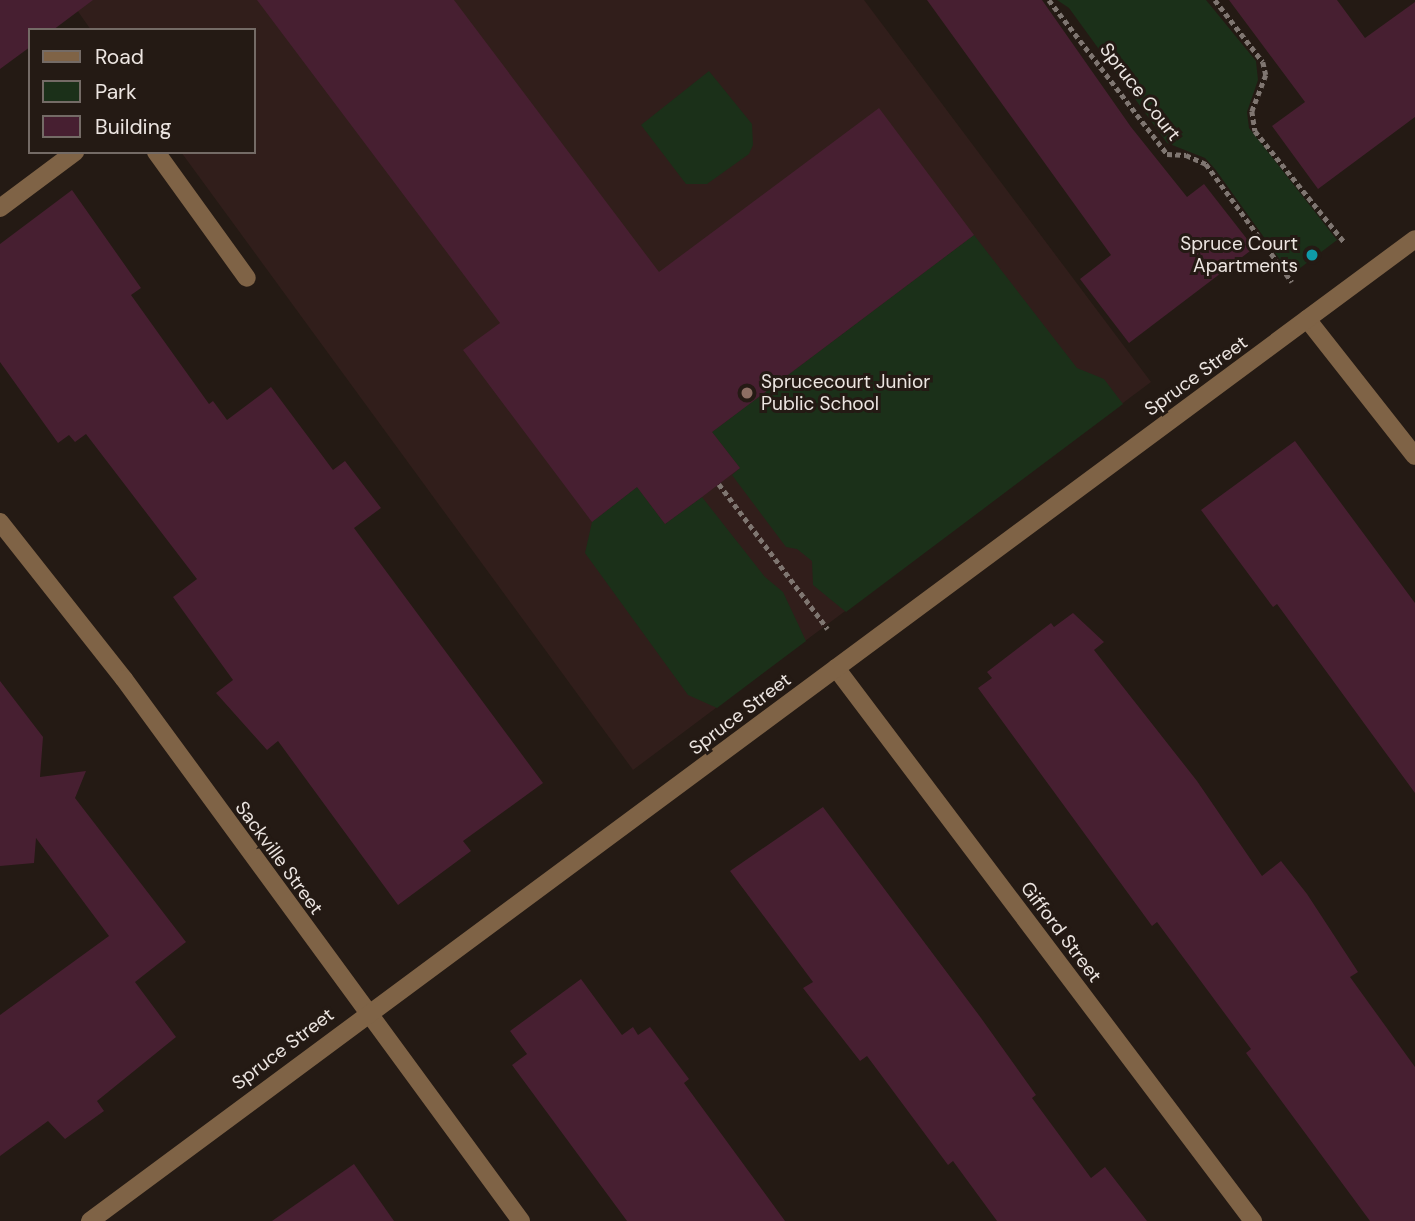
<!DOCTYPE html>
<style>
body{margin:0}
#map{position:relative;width:1415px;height:1221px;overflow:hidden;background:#241a14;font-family:"DM Sans",sans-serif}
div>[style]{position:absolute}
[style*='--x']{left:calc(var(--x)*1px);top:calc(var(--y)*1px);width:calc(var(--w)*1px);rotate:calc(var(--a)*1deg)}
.education>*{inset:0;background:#311e1b}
.green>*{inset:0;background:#1b3019}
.building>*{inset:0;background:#471f31}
.path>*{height:4.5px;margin-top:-2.25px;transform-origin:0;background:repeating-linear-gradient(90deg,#7f7671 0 5px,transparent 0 8.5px)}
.minor>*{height:18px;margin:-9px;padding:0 9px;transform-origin:9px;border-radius:9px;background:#7f6346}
.dots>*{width:19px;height:19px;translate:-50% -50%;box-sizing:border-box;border:4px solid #241a14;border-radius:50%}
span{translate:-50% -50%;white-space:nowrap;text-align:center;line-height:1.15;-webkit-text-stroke:6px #241a14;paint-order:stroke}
.street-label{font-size:19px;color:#ece5e1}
.poi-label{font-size:19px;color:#ece5e1}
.right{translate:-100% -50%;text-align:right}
.left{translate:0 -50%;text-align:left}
.legend{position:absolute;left:28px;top:28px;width:228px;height:126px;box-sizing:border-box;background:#241a14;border:2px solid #746b66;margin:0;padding:9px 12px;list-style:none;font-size:21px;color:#ece5e1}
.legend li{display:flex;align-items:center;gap:14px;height:35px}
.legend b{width:35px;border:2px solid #746b66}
</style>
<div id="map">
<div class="education">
<div style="clip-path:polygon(70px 0,864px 0,1151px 382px,633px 770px,181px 152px,254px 152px,254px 30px,91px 30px)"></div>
</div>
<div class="green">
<div style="clip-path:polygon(1057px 0,1206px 0,1256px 61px,1258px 80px,1247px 112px,1249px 128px,1337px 240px,1291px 275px,1215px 169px,1205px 158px,1167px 143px,1069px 8px)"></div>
<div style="clip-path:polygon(709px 71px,752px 124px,753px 145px,749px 154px,707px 184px,686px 184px,641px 125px)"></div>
<div style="clip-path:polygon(974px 235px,1077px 368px,1104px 379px,1123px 404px,846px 612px,813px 585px,812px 561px,797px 549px,786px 547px,732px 475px,740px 468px,712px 432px)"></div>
<div style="clip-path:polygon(637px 487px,665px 524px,702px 497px,765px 577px,783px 592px,806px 641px,717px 708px,688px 695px,585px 553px,592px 522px)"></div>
</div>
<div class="building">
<div style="clip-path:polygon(0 0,93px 0,53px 30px,30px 30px,30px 47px,0 69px)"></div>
<div style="clip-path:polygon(257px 0,454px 0,659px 272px,879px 108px,974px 235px,712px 432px,740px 468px,702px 497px,665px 524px,637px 487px,592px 522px,463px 350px,500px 323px)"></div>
<div style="clip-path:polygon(927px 0,1042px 0,1131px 127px,1187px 197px,1204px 184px,1254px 248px,1129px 343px,1080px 279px,1111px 255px)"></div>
<div style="clip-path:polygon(1229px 0,1337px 0,1365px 38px,1415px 2px,1415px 117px,1318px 189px,1272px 126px,1305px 102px)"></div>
<div style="clip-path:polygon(72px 190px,141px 288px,131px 295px,209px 404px,213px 401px,227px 420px,271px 387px,333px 470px,345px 461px,381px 508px,354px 528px,543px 783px,463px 841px,471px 851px,398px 905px,278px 741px,267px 750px,216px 693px,233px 680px,173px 597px,197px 579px,86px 434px,75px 442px,69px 435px,58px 443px,0 362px,0 244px)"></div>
<div style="clip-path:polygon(1295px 441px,1415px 603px,1415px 793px,1277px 604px,1273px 607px,1201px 510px)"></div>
<div style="clip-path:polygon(1073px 613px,1104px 642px,1094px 650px,1197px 781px,1262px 876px,1281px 861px,1307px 894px,1358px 972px,1350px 977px,1415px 1067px,1415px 1221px,1370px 1221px,1246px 1053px,1251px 1049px,1157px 922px,1152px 926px,978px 688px,992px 678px,987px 672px,1051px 623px,1054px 627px)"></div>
<div style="clip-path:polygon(0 681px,43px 737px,40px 777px,86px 771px,75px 798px,186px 942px,135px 982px,176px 1037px,97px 1101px,104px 1111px,65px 1139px,48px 1121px,0 1156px,0 1015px,109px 936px,36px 838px,34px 863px,0 866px)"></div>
<div style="clip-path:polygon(823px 807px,981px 1018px,1036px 1095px,1032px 1098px,1091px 1178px,1105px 1167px,1147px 1221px,997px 1221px,953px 1161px,948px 1165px,867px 1056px,860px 1061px,803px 988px,813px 982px,730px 871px)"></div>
<div style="clip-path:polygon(581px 979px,622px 1035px,633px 1027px,638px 1035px,650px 1027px,689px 1079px,684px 1083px,785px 1221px,627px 1221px,512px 1065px,527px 1054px,510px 1031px)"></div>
<div style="clip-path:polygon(354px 1164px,394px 1221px,272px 1221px)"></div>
</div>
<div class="path">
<div style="--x:1049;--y:0;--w:194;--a:52.5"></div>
<div style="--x:1167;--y:154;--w:19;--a:3"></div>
<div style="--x:1186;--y:155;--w:22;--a:24"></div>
<div style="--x:1206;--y:164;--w:146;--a:53.9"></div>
<div style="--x:1215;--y:0;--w:78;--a:52.3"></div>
<div style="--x:1263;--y:62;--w:13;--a:77"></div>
<div style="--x:1266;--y:75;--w:39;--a:111"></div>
<div style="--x:1252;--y:111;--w:20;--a:81"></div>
<div style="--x:1255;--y:131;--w:144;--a:51.2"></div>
<div style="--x:719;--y:484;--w:181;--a:53.1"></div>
</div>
<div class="minor">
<div style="--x:156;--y:152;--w:155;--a:54.2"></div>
<div style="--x:0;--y:208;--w:94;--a:-36.7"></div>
<div style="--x:1307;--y:319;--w:174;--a:51.8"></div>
<div style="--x:0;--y:522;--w:200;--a:51.7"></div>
<div style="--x:124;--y:679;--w:672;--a:53.78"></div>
<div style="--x:836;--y:668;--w:693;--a:52.98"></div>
<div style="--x:90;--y:1221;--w:1649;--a:-36.54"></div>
</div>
<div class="dots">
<div style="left:1312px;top:255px;background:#0f9aa8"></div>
<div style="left:747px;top:393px;background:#8d6e63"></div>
</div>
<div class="street-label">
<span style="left:1140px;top:92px;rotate:52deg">Spruce Court</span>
<span style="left:1196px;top:376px;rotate:-36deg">Spruce Street</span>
<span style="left:740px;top:714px;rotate:-37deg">Spruce Street</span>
<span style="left:279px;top:858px;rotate:54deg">Sackville Street</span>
<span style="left:1061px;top:932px;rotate:53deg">Gifford Street</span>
<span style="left:283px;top:1049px;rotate:-37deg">Spruce Street</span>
</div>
<div class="poi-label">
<span class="right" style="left:1298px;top:255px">Spruce Court<br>Apartments</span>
<span class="left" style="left:761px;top:393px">Sprucecourt Junior<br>Public School</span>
</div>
<ul class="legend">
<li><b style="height:9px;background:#7f6346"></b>Road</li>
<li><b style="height:19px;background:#1b3019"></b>Park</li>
<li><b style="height:19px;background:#471f31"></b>Building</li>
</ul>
</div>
